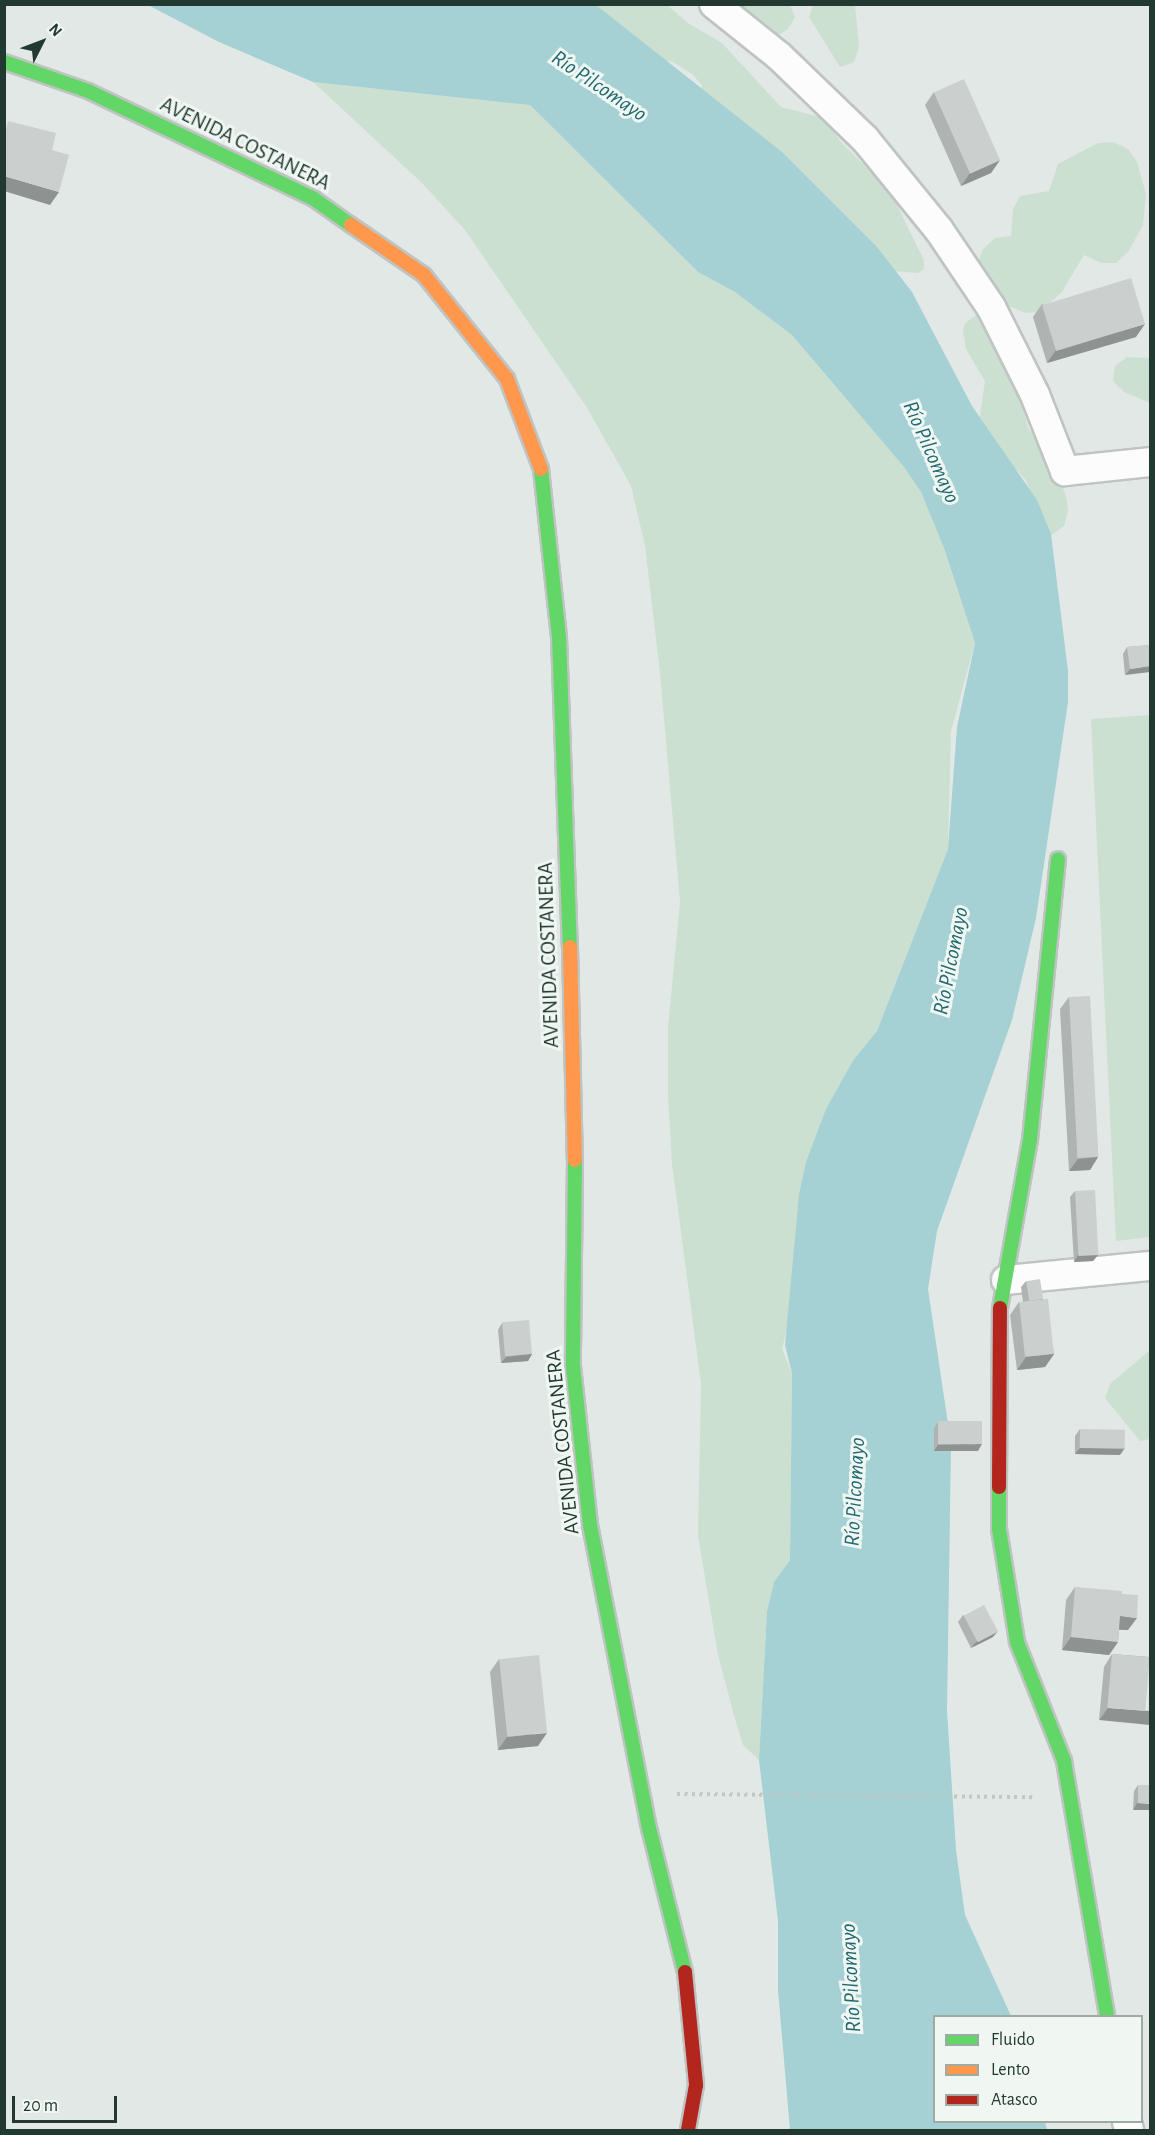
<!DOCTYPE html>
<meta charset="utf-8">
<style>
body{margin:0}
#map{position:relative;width:1155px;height:2135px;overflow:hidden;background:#e2e8e5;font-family:"Alegreya Sans",sans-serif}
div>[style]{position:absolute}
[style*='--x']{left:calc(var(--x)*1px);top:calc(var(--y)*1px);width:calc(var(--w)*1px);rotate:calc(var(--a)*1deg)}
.green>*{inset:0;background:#cce0d1}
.water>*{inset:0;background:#a5d0d4}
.path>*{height:4px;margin-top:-2px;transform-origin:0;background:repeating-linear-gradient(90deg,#c0c8c4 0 3px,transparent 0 7.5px)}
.roads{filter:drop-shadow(2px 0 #bfc4c2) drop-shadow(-2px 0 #bfc4c2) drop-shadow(0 2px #bfc4c2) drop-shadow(0 -2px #bfc4c2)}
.street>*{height:28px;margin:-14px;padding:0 14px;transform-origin:14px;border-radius:14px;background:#fbfcfb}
.fast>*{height:14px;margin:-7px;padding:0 7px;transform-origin:7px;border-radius:7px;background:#63d668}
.slow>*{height:14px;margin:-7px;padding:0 7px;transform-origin:7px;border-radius:7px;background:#ff974d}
.jam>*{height:14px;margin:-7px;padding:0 7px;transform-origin:7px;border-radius:7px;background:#b3261e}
.wall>*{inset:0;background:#afb3b1}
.shaded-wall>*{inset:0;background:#8e9290}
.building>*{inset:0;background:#cbd0ce;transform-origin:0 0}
span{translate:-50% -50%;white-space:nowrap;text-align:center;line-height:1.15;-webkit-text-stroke:6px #f0f7f3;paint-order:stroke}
.street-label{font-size:21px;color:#223931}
.water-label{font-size:22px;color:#206971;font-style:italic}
.frame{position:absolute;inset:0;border:6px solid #223931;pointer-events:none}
.legend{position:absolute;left:933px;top:2015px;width:210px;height:108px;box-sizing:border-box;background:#f0f7f3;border:2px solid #9eaba5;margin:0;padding:8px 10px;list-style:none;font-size:18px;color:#223931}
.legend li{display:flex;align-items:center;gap:12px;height:30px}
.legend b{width:30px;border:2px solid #9eaba5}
.north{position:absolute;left:12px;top:12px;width:60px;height:60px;-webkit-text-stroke:4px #f0f7f3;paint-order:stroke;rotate:48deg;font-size:16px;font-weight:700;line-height:24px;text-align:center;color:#223931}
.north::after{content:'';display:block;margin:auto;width:21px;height:27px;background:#223931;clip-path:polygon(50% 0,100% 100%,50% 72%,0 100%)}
.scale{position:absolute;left:12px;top:2096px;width:105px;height:27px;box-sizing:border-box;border:3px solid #223931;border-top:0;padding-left:8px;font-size:18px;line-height:21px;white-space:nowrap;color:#223931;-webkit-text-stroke:4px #f0f7f3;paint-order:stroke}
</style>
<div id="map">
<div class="green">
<div style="clip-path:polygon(577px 5px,667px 5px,688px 23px,722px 43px,781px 107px,824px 118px,840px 141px,891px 193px,924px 260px,924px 269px,918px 273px,893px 271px,698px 99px,702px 85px,692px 74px,673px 62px,627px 54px)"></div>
<div style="clip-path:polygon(695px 5px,790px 5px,795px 17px,788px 29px,773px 39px)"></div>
<div style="clip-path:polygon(813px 5px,855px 5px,859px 47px,854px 62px,840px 67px,809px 17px)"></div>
<div style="clip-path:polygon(313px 82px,530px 105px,698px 272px,735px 292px,792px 335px,904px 467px,921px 492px,944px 548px,975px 643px,951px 731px,948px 849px,877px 1031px,854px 1059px,782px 1349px,792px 1373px,790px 1560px,774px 1582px,767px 1611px,759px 1760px,743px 1745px,733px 1712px,718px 1655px,698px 1536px,701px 1384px,672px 1164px,668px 1097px,668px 1028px,680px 902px,660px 673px,645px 546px,631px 486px,586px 406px,465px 230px,422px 183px)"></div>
<div style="clip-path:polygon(1113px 142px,1128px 149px,1137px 162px,1146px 194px,1143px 225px,1128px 252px,1116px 263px,1101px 263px,1084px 255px,1062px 292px,1040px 312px,1026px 313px,998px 302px,978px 262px,983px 249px,995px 238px,1011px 236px,1013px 209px,1020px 196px,1049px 191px,1058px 164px,1098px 143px)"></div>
<div style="clip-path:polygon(986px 309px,1021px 398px,1028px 428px,1055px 466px,1066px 496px,1068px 510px,1064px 526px,1049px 537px,1025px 479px,986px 437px,979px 422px,985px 381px,966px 349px,963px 331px,965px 323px)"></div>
<div style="clip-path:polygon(1127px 357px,1150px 358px,1150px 403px,1124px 392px,1113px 381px,1115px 366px)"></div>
<div style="clip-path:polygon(1150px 715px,1150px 1237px,1116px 1241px,1091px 719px)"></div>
<div style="clip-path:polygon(1150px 1350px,1150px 1439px,1140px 1441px,1105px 1398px,1110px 1384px)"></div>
</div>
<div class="water">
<div style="clip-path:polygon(148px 5px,596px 5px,782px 152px,877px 247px,912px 292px,972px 406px,1037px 500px,1051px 534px,1068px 671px,1068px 702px,1036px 918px,1012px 1020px,937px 1231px,928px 1289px,951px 1444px,947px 1711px,956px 1850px,965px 1915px,1011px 2016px,934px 2016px,934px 2122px,1045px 2122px,1047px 2130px,790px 2130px,778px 1990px,778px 1921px,759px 1760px,767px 1611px,774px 1582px,790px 1560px,792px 1373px,785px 1345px,799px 1195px,806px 1162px,826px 1109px,854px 1059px,877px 1031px,948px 849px,957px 727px,975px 643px,944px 548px,921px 492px,904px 467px,792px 335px,735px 292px,698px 272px,530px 105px,313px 82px,219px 42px)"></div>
</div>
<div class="path">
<div style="--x:677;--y:1794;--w:359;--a:0.5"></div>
</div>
<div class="roads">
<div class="street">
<div style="--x:714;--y:4;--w:83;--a:38.7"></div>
<div style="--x:779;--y:56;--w:120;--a:44"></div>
<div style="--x:865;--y:139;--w:117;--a:50.9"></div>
<div style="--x:939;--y:230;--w:93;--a:56"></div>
<div style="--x:991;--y:307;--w:98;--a:63.4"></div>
<div style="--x:1035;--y:395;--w:82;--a:68.5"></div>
<div style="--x:1065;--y:471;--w:85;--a:-6"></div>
<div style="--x:1006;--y:1280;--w:145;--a:-5.6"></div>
<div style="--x:1127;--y:2122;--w:8;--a:76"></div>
</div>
<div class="fast">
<div style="--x:4;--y:62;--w:89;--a:19"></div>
<div style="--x:88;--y:91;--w:250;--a:25.5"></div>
<div style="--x:314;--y:199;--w:45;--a:35.1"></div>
<div style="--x:541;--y:469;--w:169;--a:83.9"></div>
<div style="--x:559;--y:637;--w:310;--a:88"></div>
<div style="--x:575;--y:1160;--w:206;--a:90.6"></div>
<div style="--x:573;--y:1366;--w:160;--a:83.9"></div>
<div style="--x:590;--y:1525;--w:309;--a:79"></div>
<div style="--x:649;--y:1828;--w:148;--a:76"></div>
<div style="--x:1000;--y:1308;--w:171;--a:-79.9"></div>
<div style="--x:1030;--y:1140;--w:282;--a:-84.3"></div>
<div style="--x:999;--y:1487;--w:42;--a:90"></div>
<div style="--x:999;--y:1529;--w:114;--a:80.9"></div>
<div style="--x:1017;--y:1642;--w:128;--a:68.4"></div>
<div style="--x:1064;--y:1761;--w:259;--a:80.4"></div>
</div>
<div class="slow">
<div style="--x:351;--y:225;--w:88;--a:34.4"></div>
<div style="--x:424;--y:275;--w:133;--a:51.4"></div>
<div style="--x:507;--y:379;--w:96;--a:69.3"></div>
<div style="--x:570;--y:947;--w:213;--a:88.7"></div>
</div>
<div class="jam">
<div style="--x:999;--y:1487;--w:179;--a:-89.7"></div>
<div style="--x:685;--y:1972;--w:114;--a:84.4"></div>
<div style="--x:696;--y:2085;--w:46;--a:100.1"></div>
</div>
</div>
<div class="wall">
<div style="clip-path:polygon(934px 92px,1000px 160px,991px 173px,961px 186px,925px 105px)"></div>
<div style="clip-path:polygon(1042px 304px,1136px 337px,1047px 363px,1033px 317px)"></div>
<div style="clip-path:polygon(1150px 645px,1125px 675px,1123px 654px,1127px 647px)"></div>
<div style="clip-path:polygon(1069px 997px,1098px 1157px,1090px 1170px,1069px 1171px,1060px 1009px)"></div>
<div style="clip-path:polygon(1075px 1191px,1098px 1255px,1093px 1261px,1074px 1262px,1070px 1197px)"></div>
<div style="clip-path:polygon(1026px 1281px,1043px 1299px,1054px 1354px,1045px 1367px,1017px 1370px,1010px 1315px,1019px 1302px,1023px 1302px,1021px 1287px)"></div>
<div style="clip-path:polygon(502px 1323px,532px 1354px,528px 1361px,501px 1363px,498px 1330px)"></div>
<div style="clip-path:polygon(938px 1422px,978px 1451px,934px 1451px,934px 1428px)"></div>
<div style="clip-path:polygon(1080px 1429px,1120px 1455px,1075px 1454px,1075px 1436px)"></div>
<div style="clip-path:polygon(1075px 1587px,1122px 1594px,1128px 1630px,1119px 1630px,1118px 1642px,1109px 1655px,1062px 1650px,1066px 1600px)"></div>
<div style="clip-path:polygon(963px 1615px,993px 1637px,971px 1648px,958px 1622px)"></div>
<div style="clip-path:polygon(1112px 1654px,1150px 1657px,1099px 1720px,1104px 1667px)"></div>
<div style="clip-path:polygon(499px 1659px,538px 1746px,498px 1750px,490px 1672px)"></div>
<div style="clip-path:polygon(1138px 1785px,1150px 1785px,1133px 1810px,1134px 1791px)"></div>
</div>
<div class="shaded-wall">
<div style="clip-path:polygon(1000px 160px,991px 173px,961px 186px,970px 173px)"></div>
<div style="clip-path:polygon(4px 176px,59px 192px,50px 205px,4px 191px)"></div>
<div style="clip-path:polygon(1145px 324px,1136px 337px,1047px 363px,1056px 350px)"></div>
<div style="clip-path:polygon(1150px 666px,1150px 672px,1125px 675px,1130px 669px)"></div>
<div style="clip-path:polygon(1098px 1157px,1090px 1170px,1069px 1171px,1078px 1159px)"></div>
<div style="clip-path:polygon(1078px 1255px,1098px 1255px,1093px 1261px,1074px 1262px)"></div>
<div style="clip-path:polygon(532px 1354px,528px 1361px,501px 1363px,506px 1357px)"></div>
<div style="clip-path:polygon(1054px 1354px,1045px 1367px,1017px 1370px,1026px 1357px)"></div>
<div style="clip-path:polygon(982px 1444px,978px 1451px,934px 1451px,938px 1445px)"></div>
<div style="clip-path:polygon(1080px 1448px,1125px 1448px,1120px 1455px,1075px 1454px)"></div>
<div style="clip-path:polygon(1120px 1616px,1137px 1618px,1128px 1630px,1111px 1629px)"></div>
<div style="clip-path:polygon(998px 1631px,993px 1637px,971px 1648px,976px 1642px)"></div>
<div style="clip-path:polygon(1071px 1637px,1118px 1642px,1109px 1655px,1062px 1650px)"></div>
<div style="clip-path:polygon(1108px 1708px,1150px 1711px,1150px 1725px,1099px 1720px)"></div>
<div style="clip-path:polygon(547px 1733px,538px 1746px,498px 1750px,507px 1737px)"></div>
<div style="clip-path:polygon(1137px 1803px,1150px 1804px,1150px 1810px,1133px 1810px)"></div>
</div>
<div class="building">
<div style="left:964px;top:79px;width:89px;height:33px;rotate:66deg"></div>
<div style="clip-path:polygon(8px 121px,56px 133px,52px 150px,69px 155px,59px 192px,4px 176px,4px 136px)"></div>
<div style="left:1131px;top:278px;width:48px;height:93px;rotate:73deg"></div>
<div style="clip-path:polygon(1150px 645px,1150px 666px,1130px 669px,1127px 647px)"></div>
<div style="left:1090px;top:996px;width:161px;height:21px;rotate:87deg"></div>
<div style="left:1095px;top:1190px;width:65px;height:20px;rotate:87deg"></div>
<div style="left:1040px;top:1279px;width:20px;height:14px;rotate:81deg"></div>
<div style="left:1048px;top:1299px;width:55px;height:29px;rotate:84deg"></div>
<div style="left:529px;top:1320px;width:34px;height:27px;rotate:85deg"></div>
<div style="left:982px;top:1421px;width:23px;height:44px;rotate:90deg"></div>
<div style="left:1080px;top:1429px;width:45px;height:19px;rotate:1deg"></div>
<div style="clip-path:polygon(1075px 1587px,1122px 1591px,1122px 1594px,1138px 1595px,1137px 1618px,1120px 1616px,1118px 1642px,1071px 1637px)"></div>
<div style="left:984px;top:1605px;width:30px;height:23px;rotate:62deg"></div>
<div style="left:1112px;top:1654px;width:38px;height:54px;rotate:5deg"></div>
<div style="left:539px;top:1655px;width:78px;height:40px;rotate:84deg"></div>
<div style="left:1138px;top:1785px;width:12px;height:18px"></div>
</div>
<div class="street-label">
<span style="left:245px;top:144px;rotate:26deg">AVENIDA COSTANERA</span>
<span style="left:549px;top:955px;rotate:-92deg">AVENIDA COSTANERA</span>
<span style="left:563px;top:1442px;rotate:-96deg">AVENIDA COSTANERA</span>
</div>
<div class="water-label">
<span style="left:599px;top:86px;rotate:34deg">Río Pilcomayo</span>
<span style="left:931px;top:452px;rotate:66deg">Río Pilcomayo</span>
<span style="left:951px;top:961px;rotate:-79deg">Río Pilcomayo</span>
<span style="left:855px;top:1492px;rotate:-87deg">Río Pilcomayo</span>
<span style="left:851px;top:1978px;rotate:-93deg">Río Pilcomayo</span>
</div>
<div class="frame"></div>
<ul class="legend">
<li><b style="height:8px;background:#63d668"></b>Fluido</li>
<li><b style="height:8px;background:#ff974d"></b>Lento</li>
<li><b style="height:8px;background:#b3261e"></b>Atasco</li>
</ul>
<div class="north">N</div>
<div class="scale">20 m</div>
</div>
